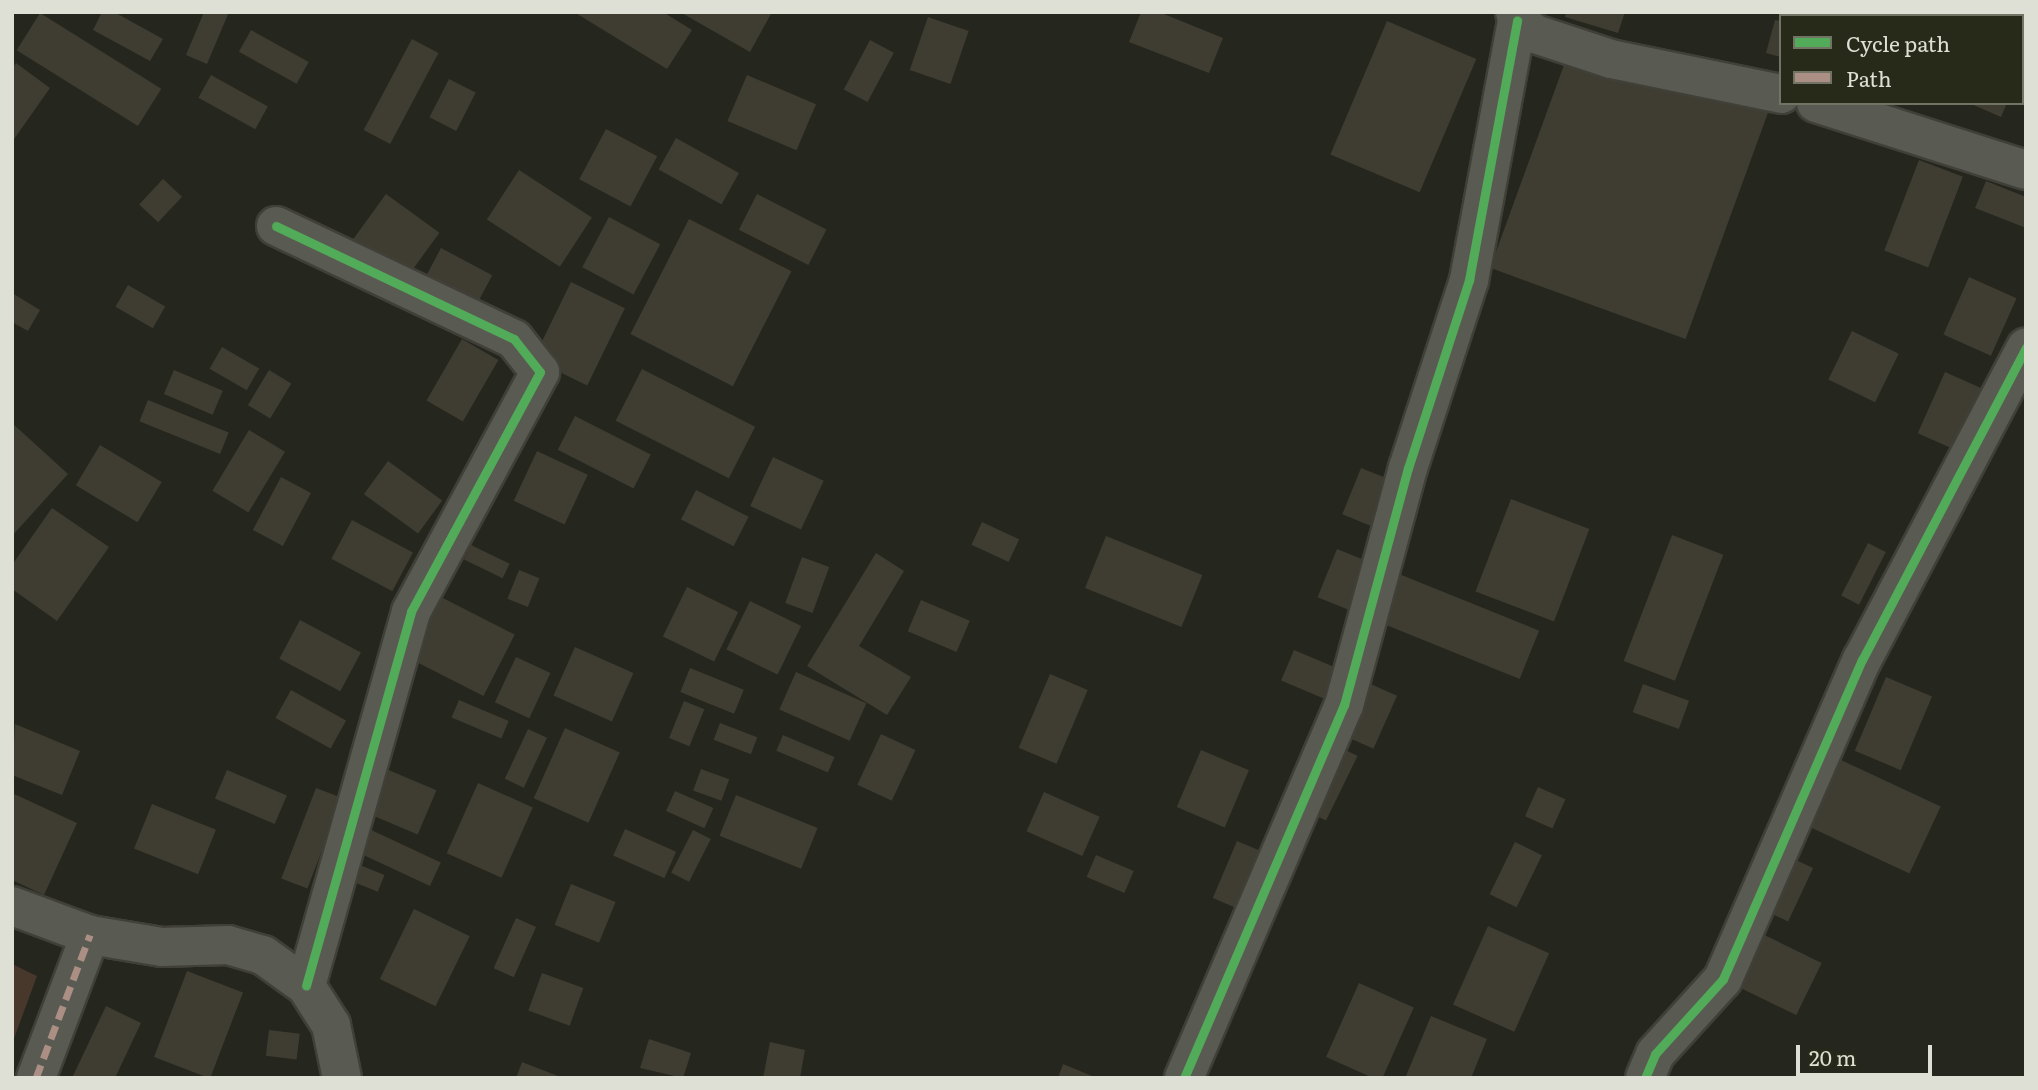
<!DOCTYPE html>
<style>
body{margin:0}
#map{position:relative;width:2038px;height:1090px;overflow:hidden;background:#25261d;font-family:Literata,serif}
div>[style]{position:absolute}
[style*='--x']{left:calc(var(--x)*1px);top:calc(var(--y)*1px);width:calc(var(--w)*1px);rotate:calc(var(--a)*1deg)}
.green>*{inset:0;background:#48382c}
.building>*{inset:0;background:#3f3d32;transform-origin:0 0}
.roads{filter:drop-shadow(2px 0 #404039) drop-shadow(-2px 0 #404039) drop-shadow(0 2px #404039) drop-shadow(0 -2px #404039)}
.minor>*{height:38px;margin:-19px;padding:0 19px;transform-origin:19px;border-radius:19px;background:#595a52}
.quiet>*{height:7px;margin-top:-3.5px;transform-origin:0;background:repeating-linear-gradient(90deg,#ac8f84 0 14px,transparent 0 21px)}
.cycleway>*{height:9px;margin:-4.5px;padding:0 4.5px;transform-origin:4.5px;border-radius:4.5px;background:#51ab58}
span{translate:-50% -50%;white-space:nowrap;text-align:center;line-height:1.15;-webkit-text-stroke:5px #282a19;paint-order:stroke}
.frame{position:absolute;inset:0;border:14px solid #dfe0d5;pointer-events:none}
.legend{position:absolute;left:1779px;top:14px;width:245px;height:91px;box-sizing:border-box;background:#282a19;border:2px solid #717364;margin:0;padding:9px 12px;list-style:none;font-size:21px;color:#dfe0d5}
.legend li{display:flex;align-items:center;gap:14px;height:35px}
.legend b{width:35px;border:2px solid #717364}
.scale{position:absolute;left:1796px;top:1045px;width:136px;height:32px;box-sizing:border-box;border:4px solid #dfe0d5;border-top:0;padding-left:9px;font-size:21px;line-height:24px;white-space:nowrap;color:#dfe0d5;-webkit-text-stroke:5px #282a19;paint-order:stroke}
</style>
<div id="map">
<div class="green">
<div style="clip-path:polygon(12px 964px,37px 976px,12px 1044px)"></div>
</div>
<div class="building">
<div style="clip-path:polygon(102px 12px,114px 12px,163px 39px,150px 61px,93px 30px)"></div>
<div style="clip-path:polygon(204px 12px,229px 12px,207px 64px,186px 55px)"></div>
<div style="clip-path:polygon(574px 12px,663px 12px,692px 30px,667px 69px)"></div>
<div style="clip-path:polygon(680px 12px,772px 12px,750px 52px)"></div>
<div style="clip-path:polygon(1141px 12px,1159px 12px,1223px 38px,1209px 73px,1129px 42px)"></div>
<div style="clip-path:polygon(1566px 12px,1625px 12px,1618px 33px,1565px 17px)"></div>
<div style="clip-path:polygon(1890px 12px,2026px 12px,2026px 61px,2022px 69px,2022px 16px,1888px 16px)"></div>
<div style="left:40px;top:13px;width:143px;height:44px;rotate:32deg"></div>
<div style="left:928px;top:17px;width:43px;height:56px;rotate:19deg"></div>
<div style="clip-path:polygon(1775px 20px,1781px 21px,1781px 57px,1766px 53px)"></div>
<div style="left:1387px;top:21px;width:97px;height:145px;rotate:23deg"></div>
<div style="left:251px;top:30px;width:66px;height:25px;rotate:29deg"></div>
<div style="left:1576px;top:32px;width:208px;height:251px;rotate:20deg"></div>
<div style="left:412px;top:39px;width:30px;height:103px;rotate:28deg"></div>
<div style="left:870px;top:40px;width:27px;height:56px;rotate:28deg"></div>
<div style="clip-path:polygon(16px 63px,50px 88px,12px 142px,12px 68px)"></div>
<div style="left:211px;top:75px;width:65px;height:26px;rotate:29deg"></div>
<div style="left:747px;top:75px;width:75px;height:50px;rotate:23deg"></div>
<div style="left:449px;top:79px;width:30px;height:43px;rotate:27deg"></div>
<div style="clip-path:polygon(1969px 103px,2007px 103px,2001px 117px)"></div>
<div style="left:606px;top:129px;width:58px;height:57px;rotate:28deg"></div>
<div style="left:676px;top:138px;width:72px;height:36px;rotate:29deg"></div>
<div style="left:1919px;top:160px;width:47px;height:97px;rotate:21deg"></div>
<div style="left:519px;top:170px;width:87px;height:59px;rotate:33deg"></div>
<div style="left:163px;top:179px;width:26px;height:35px;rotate:43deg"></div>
<div style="clip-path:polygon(1986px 181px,2026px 197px,2026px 228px,1975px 208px)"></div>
<div style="left:386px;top:194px;width:66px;height:71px;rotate:36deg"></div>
<div style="left:757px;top:194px;width:78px;height:40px;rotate:27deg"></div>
<div style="left:609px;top:217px;width:58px;height:57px;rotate:28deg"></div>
<div style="left:689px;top:219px;width:115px;height:129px;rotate:27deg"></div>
<div style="left:441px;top:248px;width:58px;height:57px;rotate:28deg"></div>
<div style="left:1969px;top:277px;width:52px;height:63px;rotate:24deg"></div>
<div style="left:571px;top:282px;width:60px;height:86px;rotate:26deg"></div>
<div style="left:128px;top:285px;width:43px;height:25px;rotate:30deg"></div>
<div style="clip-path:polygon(12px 293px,40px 310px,28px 331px,12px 322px)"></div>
<div style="left:1852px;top:331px;width:52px;height:54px;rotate:26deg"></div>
<div style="left:462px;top:339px;width:42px;height:71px;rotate:30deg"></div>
<div style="left:222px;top:347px;width:43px;height:25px;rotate:30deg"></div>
<div style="left:642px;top:369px;width:127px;height:58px;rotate:27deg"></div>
<div style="left:174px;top:370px;width:53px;height:26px;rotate:23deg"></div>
<div style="left:269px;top:370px;width:26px;height:41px;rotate:31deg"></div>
<div style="left:1945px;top:372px;width:58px;height:67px;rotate:24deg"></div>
<div style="left:148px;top:400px;width:87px;height:23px;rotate:22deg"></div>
<div style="left:575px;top:416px;width:85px;height:38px;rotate:27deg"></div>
<div style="clip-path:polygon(12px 423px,68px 474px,12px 536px)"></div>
<div style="left:249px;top:430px;width:42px;height:71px;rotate:31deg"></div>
<div style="left:100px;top:445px;width:72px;height:47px;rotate:31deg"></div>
<div style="left:537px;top:451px;width:56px;height:55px;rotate:25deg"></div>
<div style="left:773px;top:457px;width:56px;height:54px;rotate:25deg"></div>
<div style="left:388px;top:461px;width:67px;height:41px;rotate:36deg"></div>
<div style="left:1361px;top:468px;width:31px;height:50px;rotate:22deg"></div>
<div style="left:281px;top:477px;width:34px;height:60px;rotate:28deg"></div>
<div style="left:696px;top:490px;width:59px;height:33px;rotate:27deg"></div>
<div style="left:1511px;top:499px;width:84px;height:99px;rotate:21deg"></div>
<div style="clip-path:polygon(52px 508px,109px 547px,57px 621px,12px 589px,12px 565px)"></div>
<div style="left:352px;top:520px;width:69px;height:44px;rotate:28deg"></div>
<div style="left:982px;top:522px;width:41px;height:25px;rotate:25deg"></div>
<div style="left:1672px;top:535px;width:55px;height:135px;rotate:21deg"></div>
<div style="left:1106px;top:536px;width:104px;height:56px;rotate:22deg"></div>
<div style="left:1868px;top:543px;width:20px;height:59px;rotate:27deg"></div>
<div style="left:471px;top:545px;width:43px;height:16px;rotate:26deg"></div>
<div style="left:1337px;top:549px;width:218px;height:52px;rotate:22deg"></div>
<div style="clip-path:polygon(876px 553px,904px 571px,859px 646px,911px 677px,887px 715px,807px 666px)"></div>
<div style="left:802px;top:557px;width:29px;height:49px;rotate:20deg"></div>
<div style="left:519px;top:570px;width:22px;height:31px;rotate:22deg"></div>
<div style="left:687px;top:587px;width:57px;height:55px;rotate:26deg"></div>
<div style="left:439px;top:596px;width:85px;height:69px;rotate:27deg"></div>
<div style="left:921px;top:600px;width:53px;height:34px;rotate:23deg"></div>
<div style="left:750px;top:601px;width:57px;height:54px;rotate:26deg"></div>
<div style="left:300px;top:620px;width:69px;height:44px;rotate:28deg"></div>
<div style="left:575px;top:647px;width:64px;height:53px;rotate:24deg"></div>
<div style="left:1294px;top:650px;width:54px;height:33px;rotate:23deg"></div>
<div style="left:516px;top:657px;width:38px;height:50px;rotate:25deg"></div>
<div style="left:690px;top:668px;width:58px;height:26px;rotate:22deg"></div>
<div style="left:796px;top:672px;width:77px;height:41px;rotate:24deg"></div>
<div style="left:1050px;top:674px;width:41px;height:80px;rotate:23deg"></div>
<div style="left:1355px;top:677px;width:46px;height:58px;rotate:24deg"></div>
<div style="left:1886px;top:677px;width:50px;height:80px;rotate:23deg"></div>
<div style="left:1643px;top:684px;width:49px;height:30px;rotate:20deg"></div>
<div style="left:291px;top:690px;width:63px;height:32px;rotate:29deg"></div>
<div style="left:459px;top:700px;width:54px;height:19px;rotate:23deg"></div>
<div style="left:684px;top:701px;width:22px;height:40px;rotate:22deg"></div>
<div style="left:720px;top:723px;width:40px;height:18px;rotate:21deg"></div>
<div style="clip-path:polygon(15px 724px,80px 751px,62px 795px,12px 775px)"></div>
<div style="left:565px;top:728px;width:60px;height:77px;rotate:24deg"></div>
<div style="left:528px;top:729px;width:21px;height:55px;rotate:25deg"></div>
<div style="left:881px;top:734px;width:38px;height:56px;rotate:25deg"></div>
<div style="left:783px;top:735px;width:56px;height:17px;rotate:23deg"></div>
<div style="left:1327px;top:741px;width:34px;height:72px;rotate:26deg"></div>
<div style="left:1201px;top:750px;width:52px;height:62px;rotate:23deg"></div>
<div style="left:1841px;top:760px;width:110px;height:74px;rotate:25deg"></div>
<div style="left:372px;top:763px;width:70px;height:48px;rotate:23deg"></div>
<div style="left:701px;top:769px;width:30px;height:23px;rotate:20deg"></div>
<div style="left:227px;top:770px;width:65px;height:31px;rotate:23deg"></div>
<div style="left:478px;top:783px;width:60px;height:77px;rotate:24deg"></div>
<div style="left:1538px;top:787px;width:30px;height:32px;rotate:24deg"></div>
<div style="left:316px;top:788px;width:28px;height:97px;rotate:21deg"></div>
<div style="left:675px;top:791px;width:42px;height:22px;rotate:24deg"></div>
<div style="left:1044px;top:792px;width:61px;height:43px;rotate:24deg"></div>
<div style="clip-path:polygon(12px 793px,77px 823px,44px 895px,12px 880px)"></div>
<div style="left:736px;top:795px;width:88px;height:44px;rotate:22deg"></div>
<div style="left:152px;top:804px;width:69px;height:48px;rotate:22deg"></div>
<div style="left:352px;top:821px;width:98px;height:26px;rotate:25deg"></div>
<div style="left:625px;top:829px;width:56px;height:29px;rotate:24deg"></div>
<div style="left:693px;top:830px;width:20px;height:48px;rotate:27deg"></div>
<div style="left:1237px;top:841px;width:52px;height:62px;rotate:23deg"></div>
<div style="left:1515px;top:842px;width:30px;height:58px;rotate:26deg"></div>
<div style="left:1096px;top:855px;width:41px;height:24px;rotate:23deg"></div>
<div style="left:1785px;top:855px;width:31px;height:59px;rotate:25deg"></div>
<div style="left:340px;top:857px;width:48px;height:18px;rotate:22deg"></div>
<div style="left:571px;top:884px;width:48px;height:44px;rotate:22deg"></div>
<div style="left:414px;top:909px;width:62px;height:78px;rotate:26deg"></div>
<div style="left:516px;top:918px;width:22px;height:55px;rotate:24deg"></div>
<div style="left:1488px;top:926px;width:67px;height:86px;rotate:24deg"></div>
<div style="left:1748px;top:927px;width:82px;height:58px;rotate:26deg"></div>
<div style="left:187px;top:971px;width:60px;height:92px;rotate:21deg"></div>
<div style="left:542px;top:973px;width:44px;height:40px;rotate:20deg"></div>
<div style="left:1359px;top:983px;width:60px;height:81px;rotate:24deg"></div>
<div style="clip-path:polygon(106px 1006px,141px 1023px,115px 1078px,76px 1078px,73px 1076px)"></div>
<div style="clip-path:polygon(1431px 1016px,1487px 1039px,1471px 1078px,1406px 1076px)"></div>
<div style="left:269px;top:1030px;width:31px;height:26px;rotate:7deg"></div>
<div style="clip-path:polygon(649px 1039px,691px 1053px,683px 1078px,640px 1068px)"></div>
<div style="clip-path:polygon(770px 1042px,805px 1050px,800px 1078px,763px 1078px)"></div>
<div style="clip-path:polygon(522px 1062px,563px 1078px,516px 1078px)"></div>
<div style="clip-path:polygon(1063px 1064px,1097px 1078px,1058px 1078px)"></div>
</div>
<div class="roads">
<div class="minor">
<div style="--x:1515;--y:12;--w:8;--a:76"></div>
<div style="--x:1517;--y:20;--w:23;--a:38"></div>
<div style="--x:1535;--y:34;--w:80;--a:18.2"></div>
<div style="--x:1611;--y:59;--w:174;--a:11.6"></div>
<div style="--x:1816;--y:103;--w:220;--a:17.7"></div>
<div style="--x:276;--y:226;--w:263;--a:25.4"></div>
<div style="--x:514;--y:339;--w:42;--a:51.8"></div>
<div style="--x:540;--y:372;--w:272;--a:118.3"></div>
<div style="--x:411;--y:612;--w:388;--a:105.7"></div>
<div style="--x:12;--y:906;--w:83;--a:20.4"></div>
<div style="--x:90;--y:935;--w:73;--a:9.5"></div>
<div style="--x:162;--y:947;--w:66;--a:-1.7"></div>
<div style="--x:228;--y:945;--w:36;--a:16"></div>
<div style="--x:263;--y:955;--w:53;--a:35.8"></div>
<div style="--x:306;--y:986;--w:46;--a:57.3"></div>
<div style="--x:331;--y:1025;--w:54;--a:78.3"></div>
<div style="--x:36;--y:1078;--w:153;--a:-69.3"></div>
<div style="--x:1184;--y:1078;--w:406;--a:-66.8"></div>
<div style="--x:1344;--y:705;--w:245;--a:-74.9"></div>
<div style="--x:1408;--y:468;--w:198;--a:-72"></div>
<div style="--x:1469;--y:280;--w:264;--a:-79.5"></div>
<div style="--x:1645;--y:1078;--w:26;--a:-67"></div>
<div style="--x:1655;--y:1054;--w:101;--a:-47.8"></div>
<div style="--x:1723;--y:979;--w:348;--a:-66.5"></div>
<div style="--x:1862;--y:660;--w:353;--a:-62.3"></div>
</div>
</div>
<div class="quiet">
<div style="--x:36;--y:1078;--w:153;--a:-69.3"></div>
</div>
<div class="cycleway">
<div style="--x:276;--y:226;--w:263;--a:25.4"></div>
<div style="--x:514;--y:339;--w:42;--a:51.8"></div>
<div style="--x:540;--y:372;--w:272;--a:118.3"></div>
<div style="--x:411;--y:612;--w:388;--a:105.7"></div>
<div style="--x:1184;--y:1078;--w:406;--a:-66.8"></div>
<div style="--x:1344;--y:705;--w:245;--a:-74.9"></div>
<div style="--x:1408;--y:468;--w:198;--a:-72"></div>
<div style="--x:1469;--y:280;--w:264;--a:-79.5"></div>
<div style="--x:1645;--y:1078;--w:26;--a:-67"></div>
<div style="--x:1655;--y:1054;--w:101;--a:-47.8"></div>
<div style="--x:1723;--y:979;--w:348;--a:-66.5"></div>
<div style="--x:1862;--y:660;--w:353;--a:-62.3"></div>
</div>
<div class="frame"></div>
<ul class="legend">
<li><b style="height:9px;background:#51ab58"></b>Cycle path</li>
<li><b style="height:9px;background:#ac8f84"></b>Path</li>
</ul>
<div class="scale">20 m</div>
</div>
